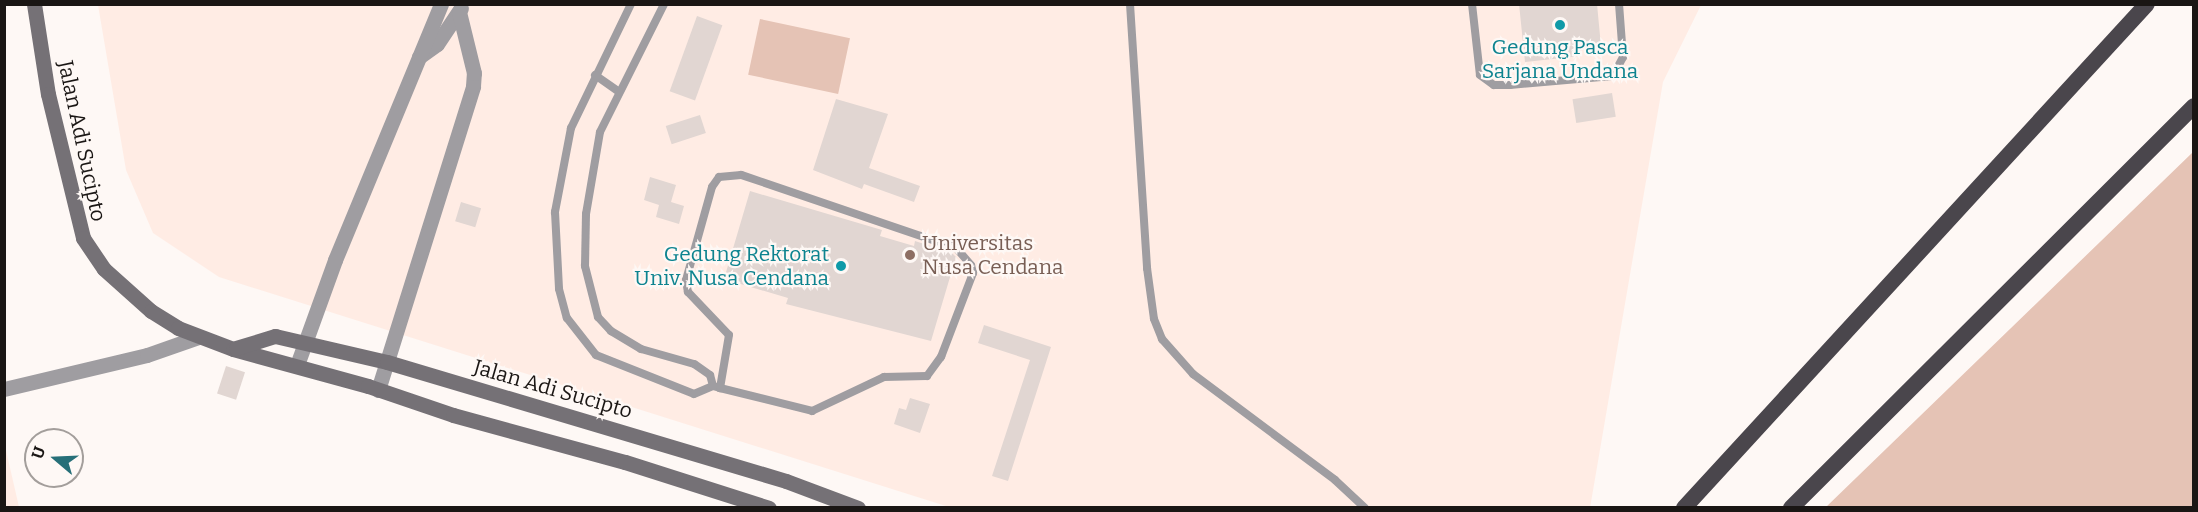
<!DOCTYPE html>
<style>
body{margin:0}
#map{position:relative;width:2198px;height:512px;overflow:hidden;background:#fef8f5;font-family:Bitter,serif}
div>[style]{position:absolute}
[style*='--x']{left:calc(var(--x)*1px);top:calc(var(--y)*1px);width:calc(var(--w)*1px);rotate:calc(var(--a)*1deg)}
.built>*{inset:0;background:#ffece4}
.green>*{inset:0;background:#e5c3b5;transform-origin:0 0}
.building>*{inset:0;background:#e1d6d2;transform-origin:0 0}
.service>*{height:8px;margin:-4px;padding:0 4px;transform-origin:4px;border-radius:4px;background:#9f9da1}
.minor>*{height:15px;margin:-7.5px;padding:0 7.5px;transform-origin:7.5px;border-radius:7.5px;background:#9f9da1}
.tertiary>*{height:15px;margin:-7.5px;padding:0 7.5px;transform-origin:7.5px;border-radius:7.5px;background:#9f9da1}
.secondary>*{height:15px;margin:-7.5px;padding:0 7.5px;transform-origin:7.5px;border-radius:7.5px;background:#757176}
.trunk>*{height:16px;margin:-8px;padding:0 8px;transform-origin:8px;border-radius:8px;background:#4a464c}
.dots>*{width:16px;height:16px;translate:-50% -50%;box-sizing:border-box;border:3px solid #fef8f5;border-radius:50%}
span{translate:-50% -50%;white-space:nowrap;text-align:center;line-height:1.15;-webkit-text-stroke:4.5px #fef8f5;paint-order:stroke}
.culture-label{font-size:21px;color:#0d838f}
.right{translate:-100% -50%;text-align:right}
.street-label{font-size:21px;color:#1a1614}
.education-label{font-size:21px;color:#785e54}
.left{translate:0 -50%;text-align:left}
.frame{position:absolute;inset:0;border:6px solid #1a1614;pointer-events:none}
.north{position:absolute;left:24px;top:428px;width:60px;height:60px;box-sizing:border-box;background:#fef8f5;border:2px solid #a39e9b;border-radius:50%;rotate:289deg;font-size:16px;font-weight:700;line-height:24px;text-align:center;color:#1a1614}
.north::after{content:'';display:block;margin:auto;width:21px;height:27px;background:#266f78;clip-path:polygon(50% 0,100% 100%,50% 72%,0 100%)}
</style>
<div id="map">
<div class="built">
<div style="clip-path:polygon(98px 5px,1701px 5px,1663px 82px,1590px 508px,949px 507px,219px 277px,153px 233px,126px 170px)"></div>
<div style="clip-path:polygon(5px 446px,19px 507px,5px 507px)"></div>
</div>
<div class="green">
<div style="left:760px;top:19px;width:92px;height:57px;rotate:12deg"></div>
<div style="clip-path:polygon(2193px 152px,2193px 507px,1826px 507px,2192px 153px)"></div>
</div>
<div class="building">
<div style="clip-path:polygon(1519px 4px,1597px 4px,1601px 46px,1580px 48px,1581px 56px,1525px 62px)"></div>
<div style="left:697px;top:16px;width:27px;height:80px;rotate:20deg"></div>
<div style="left:1612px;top:93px;width:24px;height:40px;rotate:81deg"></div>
<div style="clip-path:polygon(836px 99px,888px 114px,869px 168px,920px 186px,914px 202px,864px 184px,862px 189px,813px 170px)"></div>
<div style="left:700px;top:115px;width:19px;height:36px;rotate:72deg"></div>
<div style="clip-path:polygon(650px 177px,676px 185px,671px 202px,684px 206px,679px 224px,656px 217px,659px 205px,644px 200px)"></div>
<div style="clip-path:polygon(750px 191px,882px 230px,880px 236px,914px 246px,915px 241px,952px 253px,956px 257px,931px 341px,786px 304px,788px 298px,724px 279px)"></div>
<div style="left:461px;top:202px;width:21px;height:20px;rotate:17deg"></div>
<div style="clip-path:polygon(984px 325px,1051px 347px,1008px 481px,992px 476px,1030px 360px,978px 343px)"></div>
<div style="left:226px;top:366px;width:20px;height:29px;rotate:18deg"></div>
<div style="clip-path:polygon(910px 398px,930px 404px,920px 433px,894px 424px,899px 408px,906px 410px)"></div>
</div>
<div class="service">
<div style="--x:631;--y:4;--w:138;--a:115.8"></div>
<div style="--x:571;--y:128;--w:86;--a:100.8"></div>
<div style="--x:555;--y:212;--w:77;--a:87"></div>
<div style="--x:559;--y:289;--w:30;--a:75"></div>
<div style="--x:567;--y:318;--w:47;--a:51.9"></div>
<div style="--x:596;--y:355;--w:105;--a:21.7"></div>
<div style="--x:694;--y:394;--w:21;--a:-23"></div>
<div style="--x:713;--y:386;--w:11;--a:-105"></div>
<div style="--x:710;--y:375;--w:19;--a:-145"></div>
<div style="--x:694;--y:364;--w:55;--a:-164.2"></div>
<div style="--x:641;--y:349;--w:35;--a:-149"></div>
<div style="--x:611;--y:331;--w:19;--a:-133"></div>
<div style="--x:598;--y:317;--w:53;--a:-104.3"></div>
<div style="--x:585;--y:266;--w:52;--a:-88.9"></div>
<div style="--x:586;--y:214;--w:83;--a:-80.3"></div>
<div style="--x:600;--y:132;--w:143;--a:-63.4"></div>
<div style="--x:1130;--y:4;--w:265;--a:86.3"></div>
<div style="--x:1147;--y:268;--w:51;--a:82.2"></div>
<div style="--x:1154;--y:319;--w:22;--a:68"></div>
<div style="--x:1162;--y:339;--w:47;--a:48.5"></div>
<div style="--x:1193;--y:374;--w:177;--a:36.7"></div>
<div style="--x:1335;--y:480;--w:41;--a:43"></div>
<div style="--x:1472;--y:4;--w:71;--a:83.6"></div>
<div style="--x:1480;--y:75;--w:17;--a:36"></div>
<div style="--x:1494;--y:85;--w:16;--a:0"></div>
<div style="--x:1510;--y:85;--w:103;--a:-5"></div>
<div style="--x:1613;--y:76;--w:21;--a:-62"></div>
<div style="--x:1623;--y:57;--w:53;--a:-94.3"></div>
<div style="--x:595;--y:75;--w:29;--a:35"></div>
<div style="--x:713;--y:386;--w:7;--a:16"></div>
<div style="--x:720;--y:388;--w:95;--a:14"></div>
<div style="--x:812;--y:411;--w:80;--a:-25.3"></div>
<div style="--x:884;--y:377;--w:43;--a:-1.3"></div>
<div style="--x:927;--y:376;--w:24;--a:-54"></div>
<div style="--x:941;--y:357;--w:90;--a:-69.1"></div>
<div style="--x:973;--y:273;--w:8;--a:-104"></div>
<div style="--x:971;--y:265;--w:23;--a:-131"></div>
<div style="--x:956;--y:248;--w:227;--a:-161.2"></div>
<div style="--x:741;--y:175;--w:22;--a:175"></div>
<div style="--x:719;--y:177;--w:12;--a:125"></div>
<div style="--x:712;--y:187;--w:97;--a:105.6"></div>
<div style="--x:686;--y:280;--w:12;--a:81"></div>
<div style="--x:688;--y:292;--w:59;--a:46.4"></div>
<div style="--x:729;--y:335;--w:54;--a:99.6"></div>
</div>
<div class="minor">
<div style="--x:419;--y:57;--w:22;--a:-36"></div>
<div style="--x:437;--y:44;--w:43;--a:-56.3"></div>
<div style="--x:297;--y:365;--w:112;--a:-70.1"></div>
<div style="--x:335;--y:260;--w:277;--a:-67.5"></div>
<div style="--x:378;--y:390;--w:318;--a:-72.6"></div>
<div style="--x:473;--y:86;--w:13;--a:-86"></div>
<div style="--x:474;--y:73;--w:63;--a:-103.8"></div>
</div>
<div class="tertiary">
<div style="--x:4;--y:389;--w:147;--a:-13.4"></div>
<div style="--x:147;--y:355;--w:54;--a:-19.4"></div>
</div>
<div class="secondary">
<div style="--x:34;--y:4;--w:91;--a:81.2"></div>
<div style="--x:48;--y:94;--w:148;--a:76.3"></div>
<div style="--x:83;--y:238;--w:37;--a:56"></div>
<div style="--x:104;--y:269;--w:63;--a:41.8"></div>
<div style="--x:151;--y:311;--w:32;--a:32"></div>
<div style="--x:178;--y:328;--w:59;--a:20.9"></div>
<div style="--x:233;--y:349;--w:140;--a:15.3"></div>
<div style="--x:368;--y:386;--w:90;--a:18.8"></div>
<div style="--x:453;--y:415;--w:178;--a:15.3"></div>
<div style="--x:625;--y:462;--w:151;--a:17.7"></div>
<div style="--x:236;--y:348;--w:41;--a:-17.1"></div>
<div style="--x:275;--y:336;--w:115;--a:13.1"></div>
<div style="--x:387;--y:362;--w:416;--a:16.6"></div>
<div style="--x:786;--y:481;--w:77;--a:20.6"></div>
</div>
<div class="trunk">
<div style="--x:1684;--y:508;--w:684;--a:-47.43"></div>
<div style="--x:1791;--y:508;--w:569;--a:-44.93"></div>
</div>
<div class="dots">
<div style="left:1560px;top:25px;background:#0f9aa8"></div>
<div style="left:910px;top:255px;background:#8d6e63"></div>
<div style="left:841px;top:266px;background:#0f9aa8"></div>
</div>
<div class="culture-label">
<span style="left:1560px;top:59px">Gedung Pasca<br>Sarjana Undana</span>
<span class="right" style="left:829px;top:266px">Gedung Rektorat<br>Univ. Nusa Cendana</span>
</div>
<div class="street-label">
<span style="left:82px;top:141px;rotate:78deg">Jalan Adi Sucipto</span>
<span style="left:553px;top:389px;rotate:16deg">Jalan Adi Sucipto</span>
</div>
<div class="education-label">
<span class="left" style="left:922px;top:255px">Universitas<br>Nusa Cendana</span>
</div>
<div class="frame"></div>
<div class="north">U</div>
</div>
